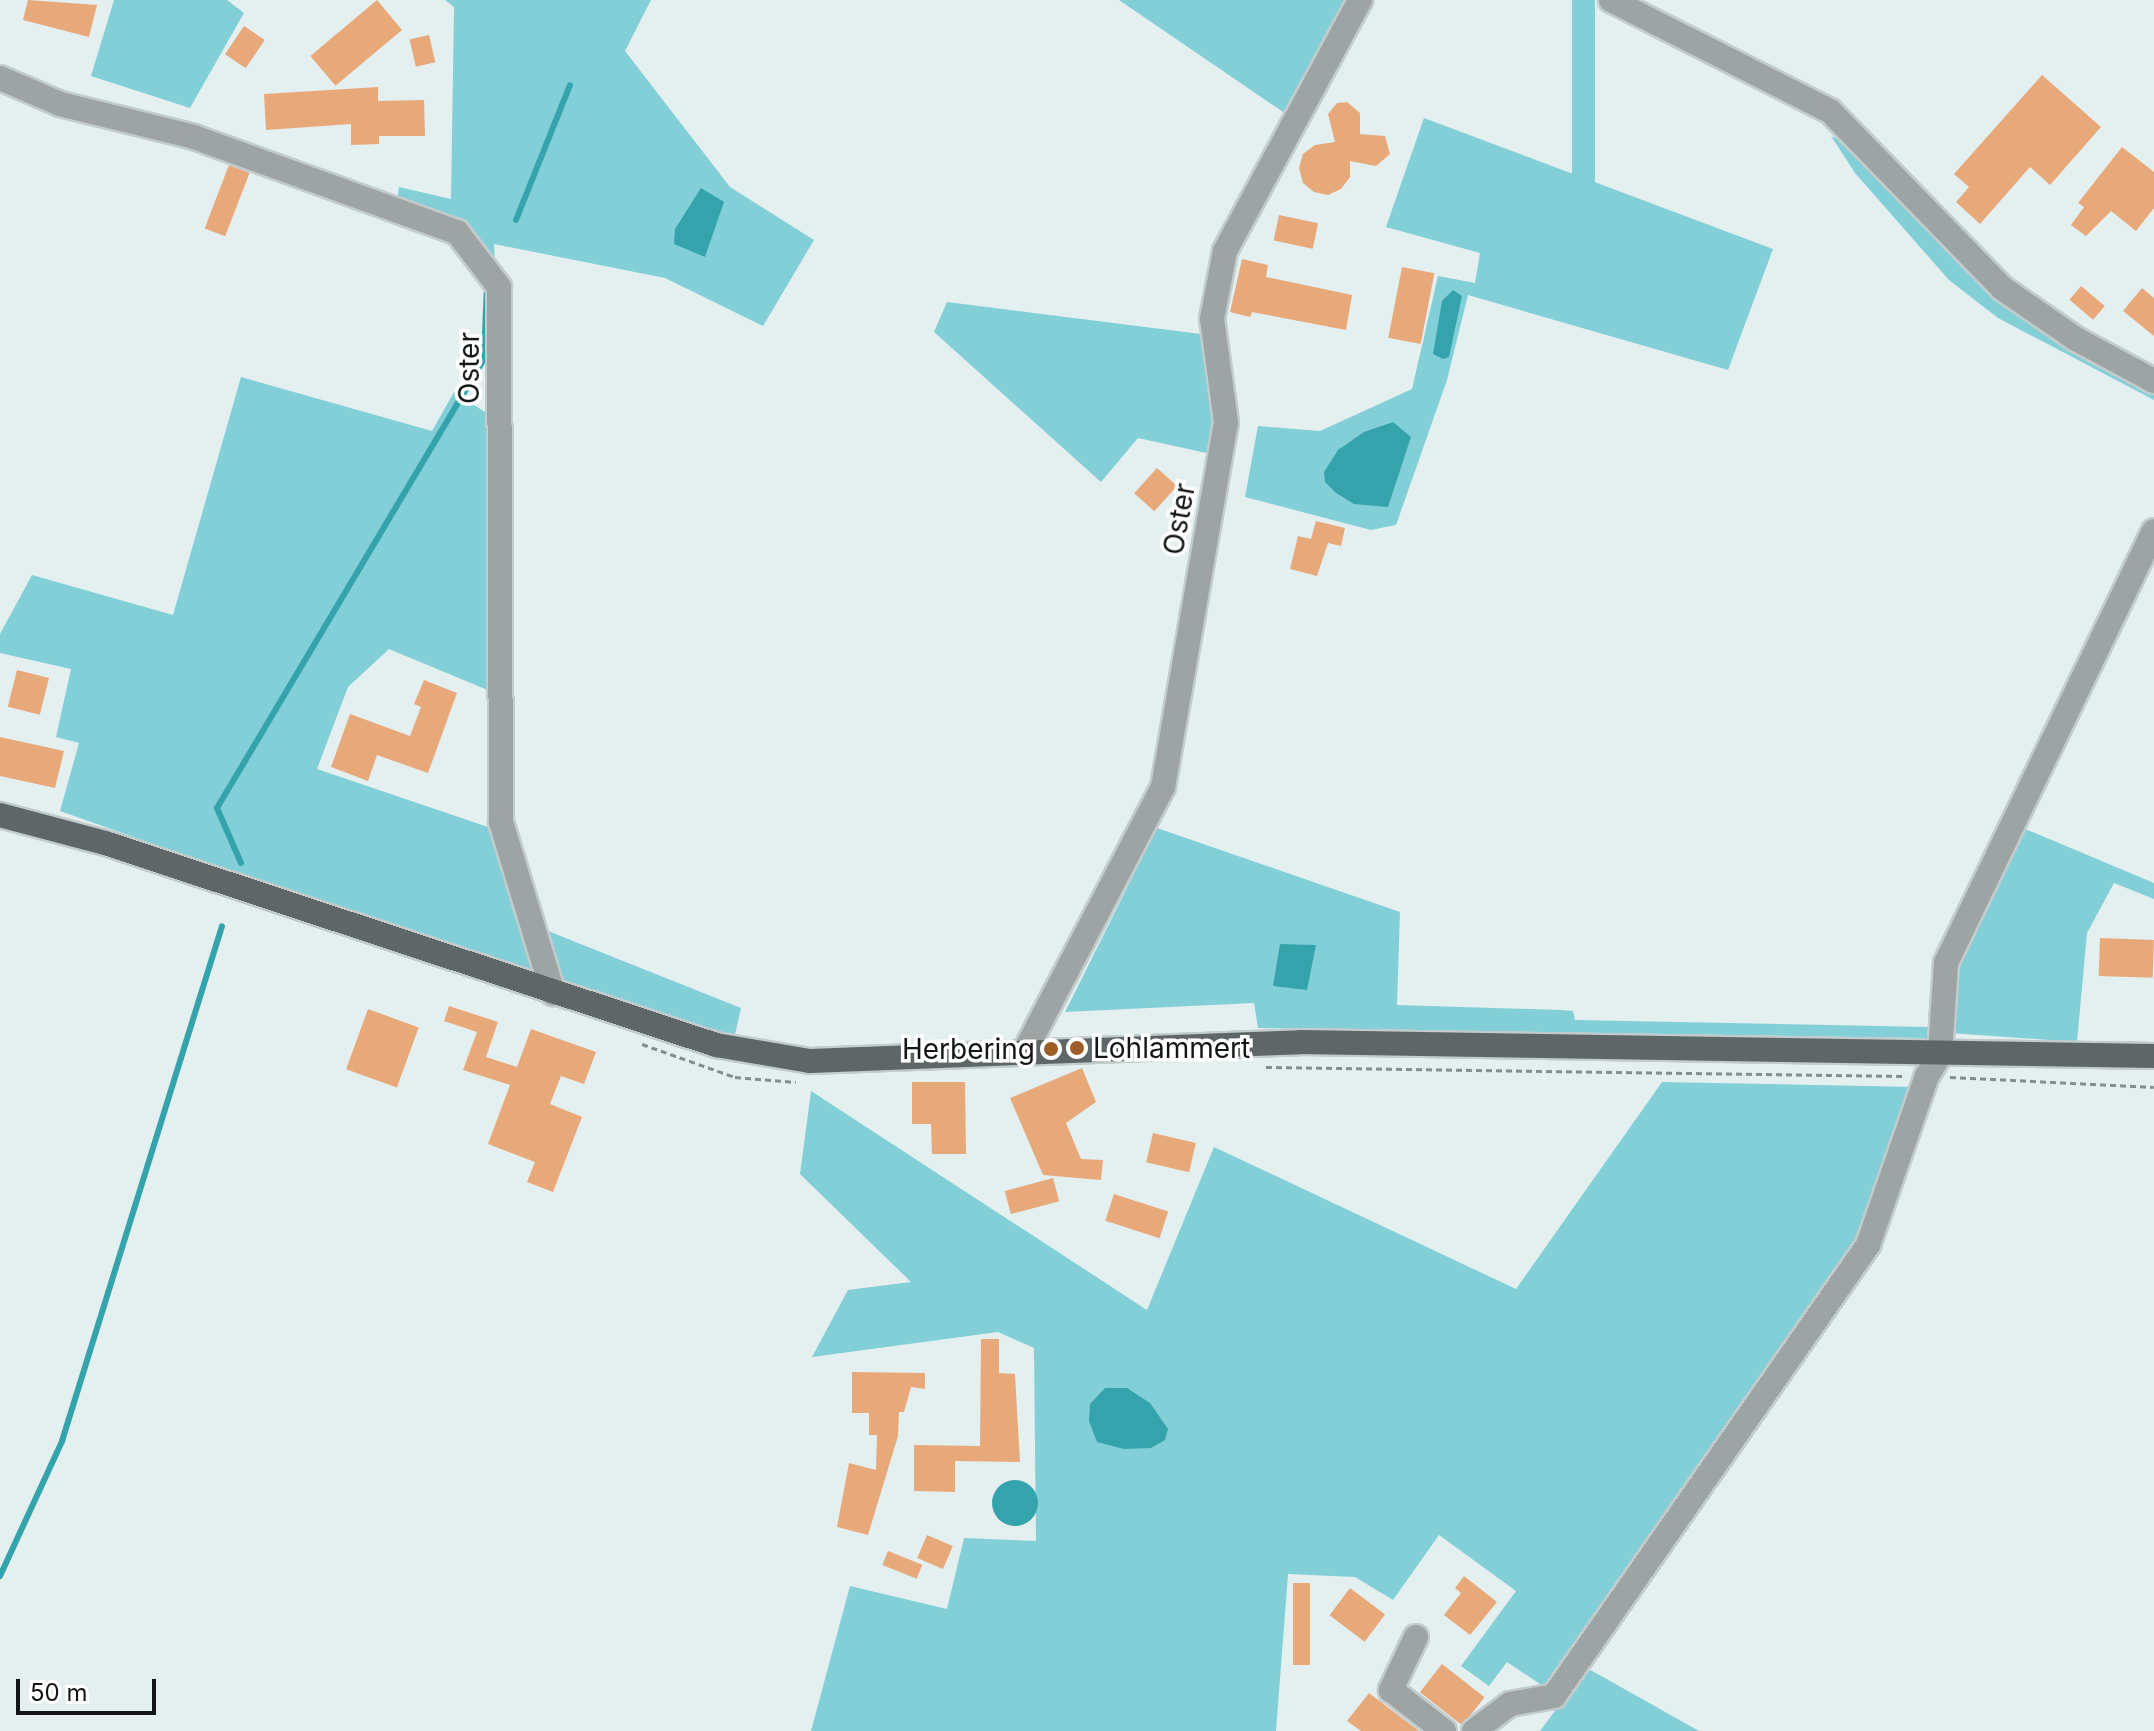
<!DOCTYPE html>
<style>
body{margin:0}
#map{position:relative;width:2154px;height:1731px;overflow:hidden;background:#e4eff0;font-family:Inter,sans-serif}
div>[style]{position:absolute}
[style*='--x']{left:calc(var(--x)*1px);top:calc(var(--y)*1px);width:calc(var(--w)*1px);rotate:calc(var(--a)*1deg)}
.green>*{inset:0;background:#82cfd7;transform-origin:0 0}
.water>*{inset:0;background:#35a3ac}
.round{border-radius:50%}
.stream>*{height:6px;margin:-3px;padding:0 3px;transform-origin:3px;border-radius:3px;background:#35a3ac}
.building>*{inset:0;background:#e8a97a;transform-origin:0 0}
.path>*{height:3px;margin-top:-1.5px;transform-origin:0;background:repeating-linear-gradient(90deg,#848c8d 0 6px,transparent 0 10px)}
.roads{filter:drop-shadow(2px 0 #c2cccd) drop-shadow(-2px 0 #c2cccd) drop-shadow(0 2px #c2cccd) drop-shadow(0 -2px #c2cccd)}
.minor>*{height:24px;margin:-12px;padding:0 12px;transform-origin:12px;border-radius:12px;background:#9ea3a3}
.major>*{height:24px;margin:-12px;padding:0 12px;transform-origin:12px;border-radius:12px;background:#5e6667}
.dots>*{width:22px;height:22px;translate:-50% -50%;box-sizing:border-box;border:4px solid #fff;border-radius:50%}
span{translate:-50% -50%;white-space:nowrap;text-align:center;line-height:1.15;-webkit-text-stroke:7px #fff;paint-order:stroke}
.street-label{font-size:28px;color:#121616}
.poi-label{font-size:28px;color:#121616}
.left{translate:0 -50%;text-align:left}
.right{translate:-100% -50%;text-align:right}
.scale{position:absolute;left:16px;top:1679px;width:140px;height:36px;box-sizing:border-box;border:4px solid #121616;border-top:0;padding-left:10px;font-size:24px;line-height:28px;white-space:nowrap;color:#121616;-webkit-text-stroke:6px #fff;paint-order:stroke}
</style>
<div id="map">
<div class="green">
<div style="clip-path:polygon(114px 0,227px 0,244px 13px,190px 108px,91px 76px)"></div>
<div style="clip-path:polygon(445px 0,651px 0,625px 51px,730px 187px,814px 240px,763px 326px,665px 278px,494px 244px,495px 268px,397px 201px,399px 187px,451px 199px,454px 7px)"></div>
<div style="clip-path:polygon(1119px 0,1353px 0,1286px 114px)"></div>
<div style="left:1572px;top:0;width:23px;height:275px"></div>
<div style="clip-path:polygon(1424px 118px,1773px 249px,1728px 370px,1468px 295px,1447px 380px,1396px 525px,1371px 530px,1245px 497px,1258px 426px,1320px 431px,1412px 389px,1438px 276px,1475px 283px,1480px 253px,1386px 227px)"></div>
<div style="clip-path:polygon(1831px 136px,1847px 144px,1974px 278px,2045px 334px,2154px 393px,2154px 400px,1998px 318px,1949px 280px,1855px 173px)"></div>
<div style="clip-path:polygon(947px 302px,1209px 335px,1217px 420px,1211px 454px,1138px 438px,1101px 482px,934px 332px)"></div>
<div style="clip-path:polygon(241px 377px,432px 431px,454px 392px,488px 414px,490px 691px,389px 649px,348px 687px,317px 769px,488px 827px,536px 979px,60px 811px,79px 743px,56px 737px,71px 669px,0 653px,0 634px,32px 575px,173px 615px)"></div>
<div style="clip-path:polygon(2018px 826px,2154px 883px,2154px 899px,2114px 883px,2087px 933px,2077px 1042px,1950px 1033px,1954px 966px)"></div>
<div style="clip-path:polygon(1157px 828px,1400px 912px,1397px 1005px,1562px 1010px,1573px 1011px,1575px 1020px,1928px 1027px,1928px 1038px,1258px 1028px,1254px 1003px,1065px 1012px)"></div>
<div style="clip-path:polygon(538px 927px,741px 1008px,734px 1039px,557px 983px)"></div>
<div style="clip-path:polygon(1662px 1082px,1917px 1087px,1863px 1238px,1549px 1690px,1507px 1662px,1489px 1686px,1461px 1666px,1516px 1591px,1439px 1535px,1393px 1600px,1355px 1577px,1288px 1574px,1276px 1731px,811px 1731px,850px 1586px,947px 1609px,964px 1538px,1036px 1541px,1034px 1348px,998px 1332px,812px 1357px,848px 1290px,911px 1282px,800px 1174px,811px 1091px,1147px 1310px,1214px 1147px,1516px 1289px)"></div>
<div style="clip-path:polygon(1587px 1668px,1699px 1731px,1540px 1731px)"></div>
</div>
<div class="water">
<div style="clip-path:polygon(701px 188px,724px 202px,705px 257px,674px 244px,675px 229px)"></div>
<div style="clip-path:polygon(1453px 290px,1462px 296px,1449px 357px,1443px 359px,1433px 354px,1442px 301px)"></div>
<div style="clip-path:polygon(1393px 422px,1411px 437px,1388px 507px,1354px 504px,1336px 493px,1325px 482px,1324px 472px,1338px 450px,1364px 432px)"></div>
<div style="clip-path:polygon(1280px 944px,1316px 945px,1307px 990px,1273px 986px)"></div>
<div style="clip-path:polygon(1105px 1388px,1127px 1388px,1150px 1403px,1168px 1429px,1165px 1440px,1151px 1448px,1124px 1449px,1097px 1442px,1089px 1421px,1090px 1404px)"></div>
<div class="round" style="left:992px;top:1480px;width:46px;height:46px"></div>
</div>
<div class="stream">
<div style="--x:516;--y:220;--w:145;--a:-68.2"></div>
<div style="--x:241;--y:863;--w:60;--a:-113.6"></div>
<div style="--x:217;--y:808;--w:522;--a:-59.26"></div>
<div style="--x:484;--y:359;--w:76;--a:-87.7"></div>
<div style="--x:0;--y:1576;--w:149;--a:-65.3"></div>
<div style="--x:62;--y:1441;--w:539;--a:-72.74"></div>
</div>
<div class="building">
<div style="clip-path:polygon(28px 0,97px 5px,89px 37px,23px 20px)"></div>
<div style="left:377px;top:0;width:39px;height:87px;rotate:50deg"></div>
<div style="left:244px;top:26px;width:25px;height:34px;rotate:34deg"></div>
<div style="left:429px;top:35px;width:28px;height:20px;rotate:77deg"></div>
<div style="clip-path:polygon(2042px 75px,2101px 127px,2050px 185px,2030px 167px,1980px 224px,1956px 202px,1969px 187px,1954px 174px)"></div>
<div style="clip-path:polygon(378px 87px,378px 101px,424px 100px,425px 136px,379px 136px,379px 144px,351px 145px,351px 124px,266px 130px,264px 94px)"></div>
<div style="clip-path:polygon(1347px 102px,1360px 113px,1360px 134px,1385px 136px,1390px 154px,1376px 166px,1350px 161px,1350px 177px,1341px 189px,1328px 195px,1314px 192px,1303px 183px,1299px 168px,1303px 154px,1315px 145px,1335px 142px,1328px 114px,1337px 103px)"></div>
<div style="clip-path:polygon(2122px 147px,2154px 172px,2154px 208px,2136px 231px,2111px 211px,2086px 236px,2071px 225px,2084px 207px,2078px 203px)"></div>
<div style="left:229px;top:165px;width:22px;height:68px;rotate:21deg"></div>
<div style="left:1279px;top:215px;width:40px;height:26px;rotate:12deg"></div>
<div style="clip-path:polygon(1242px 259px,1268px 265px,1266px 277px,1352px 295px,1346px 330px,1252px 312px,1250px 317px,1230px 312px)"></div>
<div style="left:1402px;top:267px;width:33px;height:72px;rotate:11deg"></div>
<div style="left:2081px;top:286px;width:31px;height:18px;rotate:40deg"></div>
<div style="clip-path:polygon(2142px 288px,2154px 298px,2154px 336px,2123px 311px)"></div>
<div style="left:1157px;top:468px;width:27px;height:34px;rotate:42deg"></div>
<div style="clip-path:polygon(1316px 521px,1345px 528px,1341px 546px,1328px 543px,1317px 576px,1290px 569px,1298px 536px,1311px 539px)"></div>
<div style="left:17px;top:670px;width:33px;height:38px;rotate:14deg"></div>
<div style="clip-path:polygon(424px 680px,457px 693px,428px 773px,377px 755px,368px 781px,331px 767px,350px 714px,410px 736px,421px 707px,414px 704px)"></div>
<div style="clip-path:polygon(0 737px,64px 751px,55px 788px,0 776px)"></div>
<div style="left:2100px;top:938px;width:54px;height:38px;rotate:2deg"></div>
<div style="clip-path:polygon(449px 1006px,498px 1022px,486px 1057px,517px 1067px,531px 1029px,596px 1052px,584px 1084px,561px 1076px,550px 1104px,582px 1117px,553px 1192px,527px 1182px,535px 1162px,488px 1144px,510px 1085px,463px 1070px,477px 1032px,444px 1021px)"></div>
<div style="left:368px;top:1009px;width:54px;height:64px;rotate:20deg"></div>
<div style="clip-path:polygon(1082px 1068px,1096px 1102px,1066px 1123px,1081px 1159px,1103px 1160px,1101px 1180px,1043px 1175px,1010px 1098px)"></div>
<div style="clip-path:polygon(912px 1082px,965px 1082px,966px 1154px,932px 1154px,931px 1124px,912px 1124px)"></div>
<div style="left:1153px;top:1133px;width:44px;height:30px;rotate:13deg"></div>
<div style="left:1053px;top:1178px;width:24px;height:50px;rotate:75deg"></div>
<div style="left:1114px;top:1194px;width:57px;height:28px;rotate:18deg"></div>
<div style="clip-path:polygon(981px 1339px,999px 1339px,999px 1373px,1015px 1374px,1020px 1462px,955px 1461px,955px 1492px,914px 1491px,914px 1445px,980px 1446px)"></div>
<div style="clip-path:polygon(852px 1372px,925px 1373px,925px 1389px,911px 1387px,904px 1412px,899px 1412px,898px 1436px,868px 1535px,837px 1527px,849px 1463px,876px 1470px,877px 1435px,869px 1435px,869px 1413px,852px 1413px)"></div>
<div style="left:927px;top:1535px;width:28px;height:25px;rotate:23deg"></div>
<div style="left:888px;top:1551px;width:37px;height:15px;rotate:22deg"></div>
<div style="clip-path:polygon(1464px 1576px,1497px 1602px,1470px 1635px,1444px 1615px,1461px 1593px,1455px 1588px)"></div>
<div style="left:1293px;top:1583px;width:17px;height:82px"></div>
<div style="left:1350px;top:1588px;width:44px;height:34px;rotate:37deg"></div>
<div style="left:1442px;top:1664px;width:54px;height:36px;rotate:38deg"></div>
<div style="clip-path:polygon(1369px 1693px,1419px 1731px,1361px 1731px,1347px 1721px)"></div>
</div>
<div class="path">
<div style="--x:642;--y:1044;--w:99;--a:19.5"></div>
<div style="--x:735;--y:1077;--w:61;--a:4.7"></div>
<div style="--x:1266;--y:1067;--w:637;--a:0.81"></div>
<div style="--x:1950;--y:1077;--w:204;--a:2.8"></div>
</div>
<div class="roads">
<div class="minor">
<div style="--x:1611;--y:0;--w:246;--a:26.9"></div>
<div style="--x:1830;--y:111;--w:247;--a:45.8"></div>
<div style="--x:2002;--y:288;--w:90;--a:34.6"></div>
<div style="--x:2076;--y:339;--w:89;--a:28.3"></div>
<div style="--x:0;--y:78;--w:65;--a:23.4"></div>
<div style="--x:60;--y:104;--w:138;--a:13.8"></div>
<div style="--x:194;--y:137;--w:280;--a:19.9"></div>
<div style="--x:457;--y:232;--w:69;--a:52.6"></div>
<div style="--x:499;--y:287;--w:535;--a:89.79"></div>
<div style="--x:501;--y:822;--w:179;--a:73.1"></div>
<div style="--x:1026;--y:1049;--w:296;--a:-62.4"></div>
<div style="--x:1163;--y:787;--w:370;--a:-80.2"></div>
<div style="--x:1226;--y:422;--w:104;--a:-97.7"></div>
<div style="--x:1212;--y:319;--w:69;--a:-79.2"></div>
<div style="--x:1225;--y:251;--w:285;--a:-61.7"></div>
<div style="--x:1416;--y:1637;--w:59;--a:115.3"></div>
<div style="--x:1391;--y:1690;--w:67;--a:37.7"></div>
<div style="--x:1474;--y:1731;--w:45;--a:-36.9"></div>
<div style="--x:1510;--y:1704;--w:45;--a:-10.3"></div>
<div style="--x:1554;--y:1696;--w:550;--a:-55.15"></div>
<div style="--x:1868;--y:1245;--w:179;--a:-70.8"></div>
<div style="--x:1927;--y:1076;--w:26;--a:-59"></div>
<div style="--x:1940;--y:1054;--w:91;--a:-86.2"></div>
<div style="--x:1946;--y:963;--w:479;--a:-64.3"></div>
</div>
<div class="major">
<div style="--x:0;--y:815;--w:109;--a:14.9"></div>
<div style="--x:105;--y:843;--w:644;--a:18.29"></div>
<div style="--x:716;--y:1045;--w:95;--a:9.7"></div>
<div style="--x:810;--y:1061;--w:491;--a:-2.2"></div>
<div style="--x:1301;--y:1042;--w:853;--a:0.94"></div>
</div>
</div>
<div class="dots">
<div style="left:1077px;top:1048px;background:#9d5d26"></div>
<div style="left:1051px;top:1049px;background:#9d5d26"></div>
</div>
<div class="street-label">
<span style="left:469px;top:368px;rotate:-90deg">Oster</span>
<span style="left:1179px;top:519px;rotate:-80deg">Oster</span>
</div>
<div class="poi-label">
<span class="left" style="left:1093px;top:1048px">Lohlammert</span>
<span class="right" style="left:1035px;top:1049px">Herbering</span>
</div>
<div class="scale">50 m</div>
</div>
